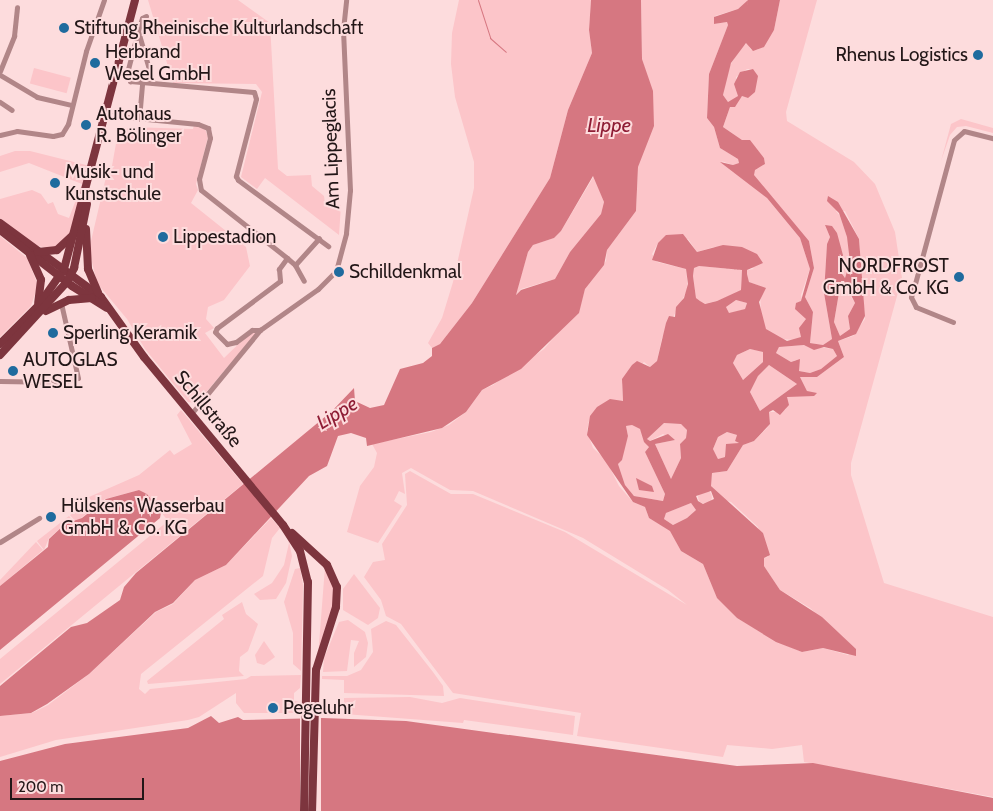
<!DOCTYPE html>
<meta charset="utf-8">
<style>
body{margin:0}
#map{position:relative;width:993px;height:811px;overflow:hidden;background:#fddcdd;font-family:Cabin,sans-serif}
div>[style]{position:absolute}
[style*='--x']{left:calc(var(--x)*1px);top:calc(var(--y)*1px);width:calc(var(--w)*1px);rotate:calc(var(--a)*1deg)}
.green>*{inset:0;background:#fcc5c9;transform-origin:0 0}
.round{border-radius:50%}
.water>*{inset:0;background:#d67781}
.pier>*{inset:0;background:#fddcdd;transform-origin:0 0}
.stream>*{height:1px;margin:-0.5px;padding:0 0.5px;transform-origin:0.5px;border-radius:0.5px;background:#d67781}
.minor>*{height:5px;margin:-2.5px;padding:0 2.5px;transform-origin:2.5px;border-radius:2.5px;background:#b18688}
.primary>*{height:8px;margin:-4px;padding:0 4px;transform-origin:4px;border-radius:4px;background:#7d353e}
.dots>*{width:14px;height:14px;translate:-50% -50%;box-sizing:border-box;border:2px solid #fddcdd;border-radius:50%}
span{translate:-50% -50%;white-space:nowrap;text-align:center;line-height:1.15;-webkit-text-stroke:4px #fddcdd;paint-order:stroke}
.poi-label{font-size:19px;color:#221617}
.left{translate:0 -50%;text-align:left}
.right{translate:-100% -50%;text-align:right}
.street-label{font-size:19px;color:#221617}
.water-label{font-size:20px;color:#8e1d35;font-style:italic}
.scale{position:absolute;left:10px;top:778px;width:134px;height:22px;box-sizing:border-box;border:2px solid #221617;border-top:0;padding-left:6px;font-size:15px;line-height:18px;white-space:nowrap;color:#221617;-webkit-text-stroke:4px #fddcdd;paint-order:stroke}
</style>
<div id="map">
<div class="green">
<div style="clip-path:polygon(148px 0,238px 0,270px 23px,278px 169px,287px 176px,311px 175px,312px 186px,324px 196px,325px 204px,341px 205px,339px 235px,265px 178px,257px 189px,241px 177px,262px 92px,256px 84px,173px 83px)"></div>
<div style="clip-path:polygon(459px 0,591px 0,589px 30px,592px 53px,568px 110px,550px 178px,472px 303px,440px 344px,432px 348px,428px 343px,442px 318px,453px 282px,474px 188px,474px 162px,455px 97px,451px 64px,452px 33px)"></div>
<div style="clip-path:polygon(641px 0,748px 0,738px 9px,715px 16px,714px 19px,714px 24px,727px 22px,728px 25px,709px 74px,707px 118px,714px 127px,720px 148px,738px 159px,739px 163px,733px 165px,721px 161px,767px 198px,800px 238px,810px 269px,801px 295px,806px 319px,801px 337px,796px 340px,779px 339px,766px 330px,761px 319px,760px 286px,749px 282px,747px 274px,747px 270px,754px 269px,714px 247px,697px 252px,688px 239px,658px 243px,652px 254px,657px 262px,686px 269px,688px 289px,662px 338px,657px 361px,650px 367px,644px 362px,622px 384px,623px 402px,589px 421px,587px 431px,593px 448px,606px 460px,619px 486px,633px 502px,645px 507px,649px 518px,671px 531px,681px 551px,703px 564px,717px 597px,737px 618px,776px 641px,802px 652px,823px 648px,848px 655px,856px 649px,810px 608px,780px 590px,764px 566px,764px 558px,768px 557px,758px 527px,731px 502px,724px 500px,711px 486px,711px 479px,712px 473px,727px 471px,743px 445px,754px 441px,766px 429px,770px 424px,769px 412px,782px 412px,786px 409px,787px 397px,807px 391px,800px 377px,817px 377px,844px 357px,838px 341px,853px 336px,865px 319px,859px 239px,845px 211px,836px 211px,840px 216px,850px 245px,849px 267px,845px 278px,840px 271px,843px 254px,839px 244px,825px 225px,830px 237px,827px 244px,824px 293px,832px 339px,823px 345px,810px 343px,813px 312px,805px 297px,814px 268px,809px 241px,753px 175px,755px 170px,765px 164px,764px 158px,750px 141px,742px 140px,723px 127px,730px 107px,742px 96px,748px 98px,753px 69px,747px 69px,736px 77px,738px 96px,735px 99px,728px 102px,723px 95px,727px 71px,739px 50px,747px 43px,751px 50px,757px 50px,774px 30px,780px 0,817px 0,786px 112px,787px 121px,854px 162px,875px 184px,895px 232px,902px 278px,851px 463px,851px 475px,884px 583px,993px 617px,993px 797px,804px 762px,802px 745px,772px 749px,727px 745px,723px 757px,577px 736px,581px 713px,453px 693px,401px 624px,386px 616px,381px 600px,364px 577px,373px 562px,385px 560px,382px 544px,407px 505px,405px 474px,410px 471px,451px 494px,473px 494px,565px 532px,687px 605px,668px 590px,583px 538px,473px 491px,450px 490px,411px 468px,402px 473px,405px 494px,399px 491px,394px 501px,402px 506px,378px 543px,347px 532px,360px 486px,374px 467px,377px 453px,372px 444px,431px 432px,449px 425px,466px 412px,482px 390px,493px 385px,544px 349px,580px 307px,585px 289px,606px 261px,607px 250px,636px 211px,638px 167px,650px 85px,642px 59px)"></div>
<div style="left:34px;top:68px;width:38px;height:16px;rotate:15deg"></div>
<div style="clip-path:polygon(961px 119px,993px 128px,993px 133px,966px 126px,957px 127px,950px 135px,941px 161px,951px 124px)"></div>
<div style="clip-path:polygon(194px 125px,205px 129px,208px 137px,196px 184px,198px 190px,191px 203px,246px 247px,250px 266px,224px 300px,208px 307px,206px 319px,214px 328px,205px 333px,224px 358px,252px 331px,256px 333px,197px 403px,188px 402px,145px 349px,127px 319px,97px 283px,91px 258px,91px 241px,106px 177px,110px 177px,117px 138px,129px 127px,193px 129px)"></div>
<div style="clip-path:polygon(15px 151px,30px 151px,90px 166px,71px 231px,60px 245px,51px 249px,34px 245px,0 218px,0 199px,32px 190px,41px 194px,48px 204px,53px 202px,58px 214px,69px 218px,82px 184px,29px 163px,0 172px,0 156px)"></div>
<div style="clip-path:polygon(594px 176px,604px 202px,601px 214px,570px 252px,555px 279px,521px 289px,515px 296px,528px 252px,533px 245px,554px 238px,561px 231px)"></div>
<div style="clip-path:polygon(0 236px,27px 258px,38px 285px,31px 306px,0 337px)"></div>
<div style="clip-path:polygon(699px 266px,742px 270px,741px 291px,717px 301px,704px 304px,696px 298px,693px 276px,694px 268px)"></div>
<div style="clip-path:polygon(841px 281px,855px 303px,848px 316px,850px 329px,840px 336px,834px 322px)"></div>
<div style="clip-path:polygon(736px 300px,747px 303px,745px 309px,729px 314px,726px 307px)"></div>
<div style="clip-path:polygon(804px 345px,833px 349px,837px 356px,821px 369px,810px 373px,799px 371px,796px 360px,791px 362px,776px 353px,779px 347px)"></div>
<div style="clip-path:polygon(750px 349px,764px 352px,763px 362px,743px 380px,733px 363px,737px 355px)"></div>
<div style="clip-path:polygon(769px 365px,797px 384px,760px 411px,750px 392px,758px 376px)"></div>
<div style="clip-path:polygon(181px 410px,243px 484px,0 684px,0 659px,168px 521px,147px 494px,139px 490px,105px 499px,76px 522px,70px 515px,92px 502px,89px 497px,139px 475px,170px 450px,174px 455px,192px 444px,177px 415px)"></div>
<div style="clip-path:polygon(664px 423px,681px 424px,687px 430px,686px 438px,680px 444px,681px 458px,671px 479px,655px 444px,675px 440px,663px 434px,650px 441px,647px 439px)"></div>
<div style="clip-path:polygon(632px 425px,640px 429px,649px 447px,645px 452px,665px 494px,663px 501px,634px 496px,625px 485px,618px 464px,628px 436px,626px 426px)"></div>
<div style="clip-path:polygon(727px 432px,737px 435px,735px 441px,739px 443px,726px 447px,725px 457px,718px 459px,713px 449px,718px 437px)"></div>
<div class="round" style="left:698px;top:490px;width:14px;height:14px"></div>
<div style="clip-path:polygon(691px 503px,696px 510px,687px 518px,673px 525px,664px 519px,666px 513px)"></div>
<div style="clip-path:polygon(69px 516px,74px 522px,65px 524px,49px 538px,44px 550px,37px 541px)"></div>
<div style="clip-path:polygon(271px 518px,280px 528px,272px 538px,263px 576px,141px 674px,139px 689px,145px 694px,150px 689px,246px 679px,251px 676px,301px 675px,300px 688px,294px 693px,294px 701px,300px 702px,300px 713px,244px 713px,236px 703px,236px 693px,199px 717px,188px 720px,56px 740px,0 757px,0 716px,32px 713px,48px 705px,89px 674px,156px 612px,173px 604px,195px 580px,226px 565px)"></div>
<div style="clip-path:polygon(286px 535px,289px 541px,292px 556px,286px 583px,276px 599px,260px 600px,254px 594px,272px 583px,284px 565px,289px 543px)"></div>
<div style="clip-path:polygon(36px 542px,43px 550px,0 586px,0 580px)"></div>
<div style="clip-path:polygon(325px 567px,331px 576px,336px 598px,318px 657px)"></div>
<div style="clip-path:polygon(300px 568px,303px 585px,301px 671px,293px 664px,293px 633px,284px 602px,295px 569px)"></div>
<div style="clip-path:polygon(354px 574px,380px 608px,378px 618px,368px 625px,343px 610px,343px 589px)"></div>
<div style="clip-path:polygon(242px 602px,246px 614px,258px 624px,248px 651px,240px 657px,239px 671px,244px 676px,148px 684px,147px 681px,224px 619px,222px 615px)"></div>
<div style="clip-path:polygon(348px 620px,365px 632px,368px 643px,366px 657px,354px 667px,354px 653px,359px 641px,351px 640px,347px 671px,323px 672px,324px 658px,339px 622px)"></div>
<div style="clip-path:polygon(386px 621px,396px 625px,433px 672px,443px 686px,444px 696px,344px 693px,344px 680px,322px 679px,322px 676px,347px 676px,361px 670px,373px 652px,371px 629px)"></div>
<div style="clip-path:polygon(264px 641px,275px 657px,264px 665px,257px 663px,255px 655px)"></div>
<div style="clip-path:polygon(410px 697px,442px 703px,460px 698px,575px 716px,573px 735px,464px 720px,463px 723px,344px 714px,344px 698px)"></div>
</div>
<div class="water">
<div style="clip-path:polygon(evenodd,591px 0,641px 0,642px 59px,653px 91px,654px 126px,638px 167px,636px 211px,607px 250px,604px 265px,585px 289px,579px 313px,521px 369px,482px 390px,466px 412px,442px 428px,367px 446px,366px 438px,351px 433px,338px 436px,327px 466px,309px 476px,226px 565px,195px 580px,173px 603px,155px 612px,89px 674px,47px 704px,31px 713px,0 716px,0 686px,71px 627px,87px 623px,120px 600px,124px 587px,136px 573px,332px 411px,354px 388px,355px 401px,370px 408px,384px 405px,400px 369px,423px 363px,432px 356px,432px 348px,440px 344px,472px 303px,550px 178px,568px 110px,592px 53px,589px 30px,591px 0,593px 176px,604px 202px,601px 214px,570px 252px,555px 279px,521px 290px,516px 295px,528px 252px,533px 245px,554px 238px,561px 231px,593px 176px)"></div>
<div style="clip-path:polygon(evenodd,748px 0,780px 0,774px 30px,764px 47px,753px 51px,746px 43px,731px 63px,723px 95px,728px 102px,738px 96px,734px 84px,740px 72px,753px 69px,758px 76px,755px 92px,748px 98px,742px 96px,735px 107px,730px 107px,723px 127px,742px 140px,750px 140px,764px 158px,765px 164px,755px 170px,754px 175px,809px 241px,814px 268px,805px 297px,813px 312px,810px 343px,823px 345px,832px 339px,824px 293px,827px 244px,830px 237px,825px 225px,832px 226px,837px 233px,843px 255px,840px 271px,845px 278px,850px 262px,847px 237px,839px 213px,827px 201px,828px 196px,838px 202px,859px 239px,865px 316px,856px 334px,838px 341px,844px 357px,817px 377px,800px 377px,807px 391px,817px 393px,814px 396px,787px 397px,789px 405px,780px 415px,773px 410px,769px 412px,770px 424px,754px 441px,743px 445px,727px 471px,712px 473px,711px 486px,763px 533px,770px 555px,764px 558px,764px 566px,780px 590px,822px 617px,856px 649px,856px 656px,823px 648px,802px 652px,776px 642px,737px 618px,717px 598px,703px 564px,681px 551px,670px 531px,649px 518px,645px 507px,633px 502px,587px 435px,590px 416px,597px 407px,610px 399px,623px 401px,622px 379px,632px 365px,637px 361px,650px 367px,657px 361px,666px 323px,669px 316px,675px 317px,676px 307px,684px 298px,688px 284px,686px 269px,652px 260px,658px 243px,666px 235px,683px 234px,697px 252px,723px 245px,742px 247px,757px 254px,763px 263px,747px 270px,747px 274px,749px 282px,766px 288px,759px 302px,766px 329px,787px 341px,801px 337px,799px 328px,806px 319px,795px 309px,796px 303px,801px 301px,810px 269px,800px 238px,767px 198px,720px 162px,733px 165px,739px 163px,738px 159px,720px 148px,714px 127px,707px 118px,709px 74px,728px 25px,727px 22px,714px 24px,714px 17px,738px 9px,748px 0,699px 266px,742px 270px,741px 290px,717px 301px,705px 304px,700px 301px,696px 298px,693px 276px,694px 268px,699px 266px,748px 0,841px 281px,844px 281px,855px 303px,848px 316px,850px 329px,840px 336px,834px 322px,841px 281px,748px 0,736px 300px,747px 303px,745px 309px,729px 313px,726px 307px,736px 300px,748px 0,804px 345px,814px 350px,824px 347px,833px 349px,837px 356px,821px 369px,810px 373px,799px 371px,800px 359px,791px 362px,776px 353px,779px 347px,804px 345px,748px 0,750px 349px,763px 352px,763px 362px,743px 380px,733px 363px,737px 355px,750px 349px,748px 0,769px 365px,797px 384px,760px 411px,750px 392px,758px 376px,769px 365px,748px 0,664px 423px,681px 424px,687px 430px,686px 438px,680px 444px,681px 458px,671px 479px,655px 444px,675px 440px,668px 434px,650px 441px,647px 439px,664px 423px,748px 0,632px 425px,640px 429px,644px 442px,649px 447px,645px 452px,665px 494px,663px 501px,634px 496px,625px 485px,618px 464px,622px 460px,628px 436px,626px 426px,632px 425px,748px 0,727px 432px,737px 435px,735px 441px,739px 443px,726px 444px,725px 457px,718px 459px,713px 449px,718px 437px,727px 432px,748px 0,711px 491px,714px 499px,703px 504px,698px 501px,696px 496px,711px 491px,748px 0,691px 503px,696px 510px,687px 518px,673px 525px,664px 519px,666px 513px,691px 503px)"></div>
<div style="clip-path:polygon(636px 478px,652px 486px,654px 492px,639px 490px)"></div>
<div style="clip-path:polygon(139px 490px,147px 494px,161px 512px,160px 518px,0 650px,0 586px,48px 547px,49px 539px,65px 524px,82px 518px,106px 499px)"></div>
<div style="clip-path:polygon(211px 716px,219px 723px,238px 717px,243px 720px,322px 718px,406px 721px,737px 766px,813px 763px,993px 798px,993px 811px,0 811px,0 761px,65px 744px,188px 728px)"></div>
</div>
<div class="pier">
<div style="left:300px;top:715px;width:21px;height:96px"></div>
</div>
<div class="stream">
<div style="--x:478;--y:0;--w:40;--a:72"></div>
<div style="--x:490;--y:38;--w:21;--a:41"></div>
</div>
<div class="minor">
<div style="--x:146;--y:16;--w:4;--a:153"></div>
<div style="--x:142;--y:18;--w:14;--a:107"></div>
<div style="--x:138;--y:31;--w:43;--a:104.7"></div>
<div style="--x:127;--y:73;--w:9;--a:69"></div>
<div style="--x:130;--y:81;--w:124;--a:5.1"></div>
<div style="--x:254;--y:92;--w:7;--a:74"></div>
<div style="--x:256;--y:99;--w:80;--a:104.6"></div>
<div style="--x:236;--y:176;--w:4;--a:63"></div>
<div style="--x:238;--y:180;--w:112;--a:36.3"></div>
<div style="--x:138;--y:31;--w:54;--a:73.9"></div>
<div style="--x:0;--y:71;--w:38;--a:-68"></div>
<div style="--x:14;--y:36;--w:29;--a:-84"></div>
<div style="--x:0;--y:75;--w:43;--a:30.7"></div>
<div style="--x:37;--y:97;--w:36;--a:13"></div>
<div style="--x:0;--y:102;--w:14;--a:34"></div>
<div style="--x:106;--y:115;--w:92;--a:5.6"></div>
<div style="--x:198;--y:124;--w:11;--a:22"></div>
<div style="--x:208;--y:128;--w:10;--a:79"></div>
<div style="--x:210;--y:138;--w:42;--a:105"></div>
<div style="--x:199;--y:179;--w:11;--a:80"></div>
<div style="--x:201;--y:190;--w:110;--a:38.3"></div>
<div style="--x:287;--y:258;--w:14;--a:126"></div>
<div style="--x:279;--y:269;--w:12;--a:85"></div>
<div style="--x:280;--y:281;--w:79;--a:143.3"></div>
<div style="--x:217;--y:328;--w:4;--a:117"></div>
<div style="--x:215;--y:332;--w:17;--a:45"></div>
<div style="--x:227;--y:344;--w:9;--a:-13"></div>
<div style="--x:236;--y:342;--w:20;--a:-37"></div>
<div style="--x:252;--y:330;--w:8;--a:0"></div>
<div style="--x:139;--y:119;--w:36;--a:-85"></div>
<div style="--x:0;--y:135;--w:17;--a:-13"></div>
<div style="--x:17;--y:131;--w:36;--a:8"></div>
<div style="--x:53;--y:136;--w:9;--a:-13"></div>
<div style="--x:62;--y:134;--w:12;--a:-59"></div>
<div style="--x:68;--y:124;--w:75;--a:-76.1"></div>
<div style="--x:86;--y:51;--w:54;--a:-70.6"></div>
<div style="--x:287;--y:258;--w:11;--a:41"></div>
<div style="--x:295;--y:265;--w:18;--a:61"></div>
<div style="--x:295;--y:265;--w:36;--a:-48"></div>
<div style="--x:953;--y:322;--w:40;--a:-158"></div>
<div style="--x:916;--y:307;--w:11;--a:-117"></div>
<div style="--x:911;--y:297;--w:6;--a:-72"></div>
<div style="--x:913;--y:291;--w:156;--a:-74.8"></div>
<div style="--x:954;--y:140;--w:13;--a:-42"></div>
<div style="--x:964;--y:131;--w:30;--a:14"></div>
<div style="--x:0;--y:381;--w:62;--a:0.9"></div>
<div style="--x:62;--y:382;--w:16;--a:-14"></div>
<div style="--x:78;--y:378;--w:77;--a:-102.8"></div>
<div style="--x:191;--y:414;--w:109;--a:-50.6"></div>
<div style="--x:260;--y:330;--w:71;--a:-35.3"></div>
<div style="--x:318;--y:289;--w:25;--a:-45"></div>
<div style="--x:336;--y:271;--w:39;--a:-75"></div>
<div style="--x:346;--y:233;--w:43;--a:-84.7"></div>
<div style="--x:350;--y:190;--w:160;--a:-92.5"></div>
<div style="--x:343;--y:30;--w:30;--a:-84"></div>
<div style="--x:0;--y:542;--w:46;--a:-31.6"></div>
</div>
<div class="primary">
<div style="--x:0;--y:223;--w:125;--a:36.2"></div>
<div style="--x:101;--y:297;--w:74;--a:54.4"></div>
<div style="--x:144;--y:357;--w:218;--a:50.4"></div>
<div style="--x:283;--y:525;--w:31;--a:57"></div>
<div style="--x:300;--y:551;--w:32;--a:76"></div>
<div style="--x:308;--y:582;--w:229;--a:91"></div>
<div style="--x:86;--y:229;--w:40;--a:87.1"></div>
<div style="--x:88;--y:269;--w:26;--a:67"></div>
<div style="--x:0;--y:230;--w:91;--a:37.9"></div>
<div style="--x:72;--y:286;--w:41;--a:32.2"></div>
<div style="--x:38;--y:252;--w:19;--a:-6"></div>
<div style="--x:57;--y:250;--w:25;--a:-43"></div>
<div style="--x:30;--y:255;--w:27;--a:66"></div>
<div style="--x:41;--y:280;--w:23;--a:97"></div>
<div style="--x:46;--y:311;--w:25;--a:-26"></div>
<div style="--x:69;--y:300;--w:23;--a:-5"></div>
<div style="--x:0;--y:344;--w:54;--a:-45"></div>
<div style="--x:38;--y:306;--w:45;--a:-54.9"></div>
<div style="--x:64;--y:269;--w:278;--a:-75.2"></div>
<div style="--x:0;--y:355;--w:99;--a:-47.5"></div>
<div style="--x:67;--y:282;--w:16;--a:-63"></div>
<div style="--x:74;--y:268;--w:65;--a:-78.5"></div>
<div style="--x:292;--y:533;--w:47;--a:42.4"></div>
<div style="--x:327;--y:565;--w:24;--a:66"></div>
<div style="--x:337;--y:587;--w:20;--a:93"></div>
<div style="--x:336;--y:607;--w:66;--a:107.6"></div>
<div style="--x:316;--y:670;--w:141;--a:91.6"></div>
</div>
<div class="dots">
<div style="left:64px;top:28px;background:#1f6b9e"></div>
<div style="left:978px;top:55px;background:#1f6b9e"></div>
<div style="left:95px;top:63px;background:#1f6b9e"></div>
<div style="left:86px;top:125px;background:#1f6b9e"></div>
<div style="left:55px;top:183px;background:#1f6b9e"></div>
<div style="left:163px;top:237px;background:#1f6b9e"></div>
<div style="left:339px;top:272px;background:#1f6b9e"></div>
<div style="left:959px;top:277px;background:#1f6b9e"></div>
<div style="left:53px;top:333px;background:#1f6b9e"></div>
<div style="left:13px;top:371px;background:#1f6b9e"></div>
<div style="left:51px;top:517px;background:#1f6b9e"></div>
<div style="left:273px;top:708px;background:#1f6b9e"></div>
</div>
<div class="poi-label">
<span class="left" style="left:74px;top:28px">Stiftung Rheinische Kulturlandschaft</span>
<span class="left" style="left:105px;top:63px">Herbrand<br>Wesel GmbH</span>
<span class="right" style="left:968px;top:55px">Rhenus Logistics</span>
<span class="left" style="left:96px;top:125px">Autohaus<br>R. Bölinger</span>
<span class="left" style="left:65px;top:183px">Musik- und<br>Kunstschule</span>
<span class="left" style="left:173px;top:237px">Lippestadion</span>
<span class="right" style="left:949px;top:277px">NORDFROST<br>GmbH &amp; Co. KG</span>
<span class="left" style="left:349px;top:272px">Schilldenkmal</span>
<span class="left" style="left:63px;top:333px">Sperling Keramik</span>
<span class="left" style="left:23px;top:371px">AUTOGLAS<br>WESEL</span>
<span class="left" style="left:61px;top:517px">Hülskens Wasserbau<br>GmbH &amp; Co. KG</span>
<span class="left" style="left:283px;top:708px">Pegeluhr</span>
</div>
<div class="street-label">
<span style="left:331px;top:149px;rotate:-92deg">Am Lippeglacis</span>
<span style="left:208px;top:409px;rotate:50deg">Schillstraße</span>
</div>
<div class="water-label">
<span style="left:609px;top:125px">Lippe</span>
<span style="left:337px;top:413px;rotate:-31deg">Lippe</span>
</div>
<div class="scale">200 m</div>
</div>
